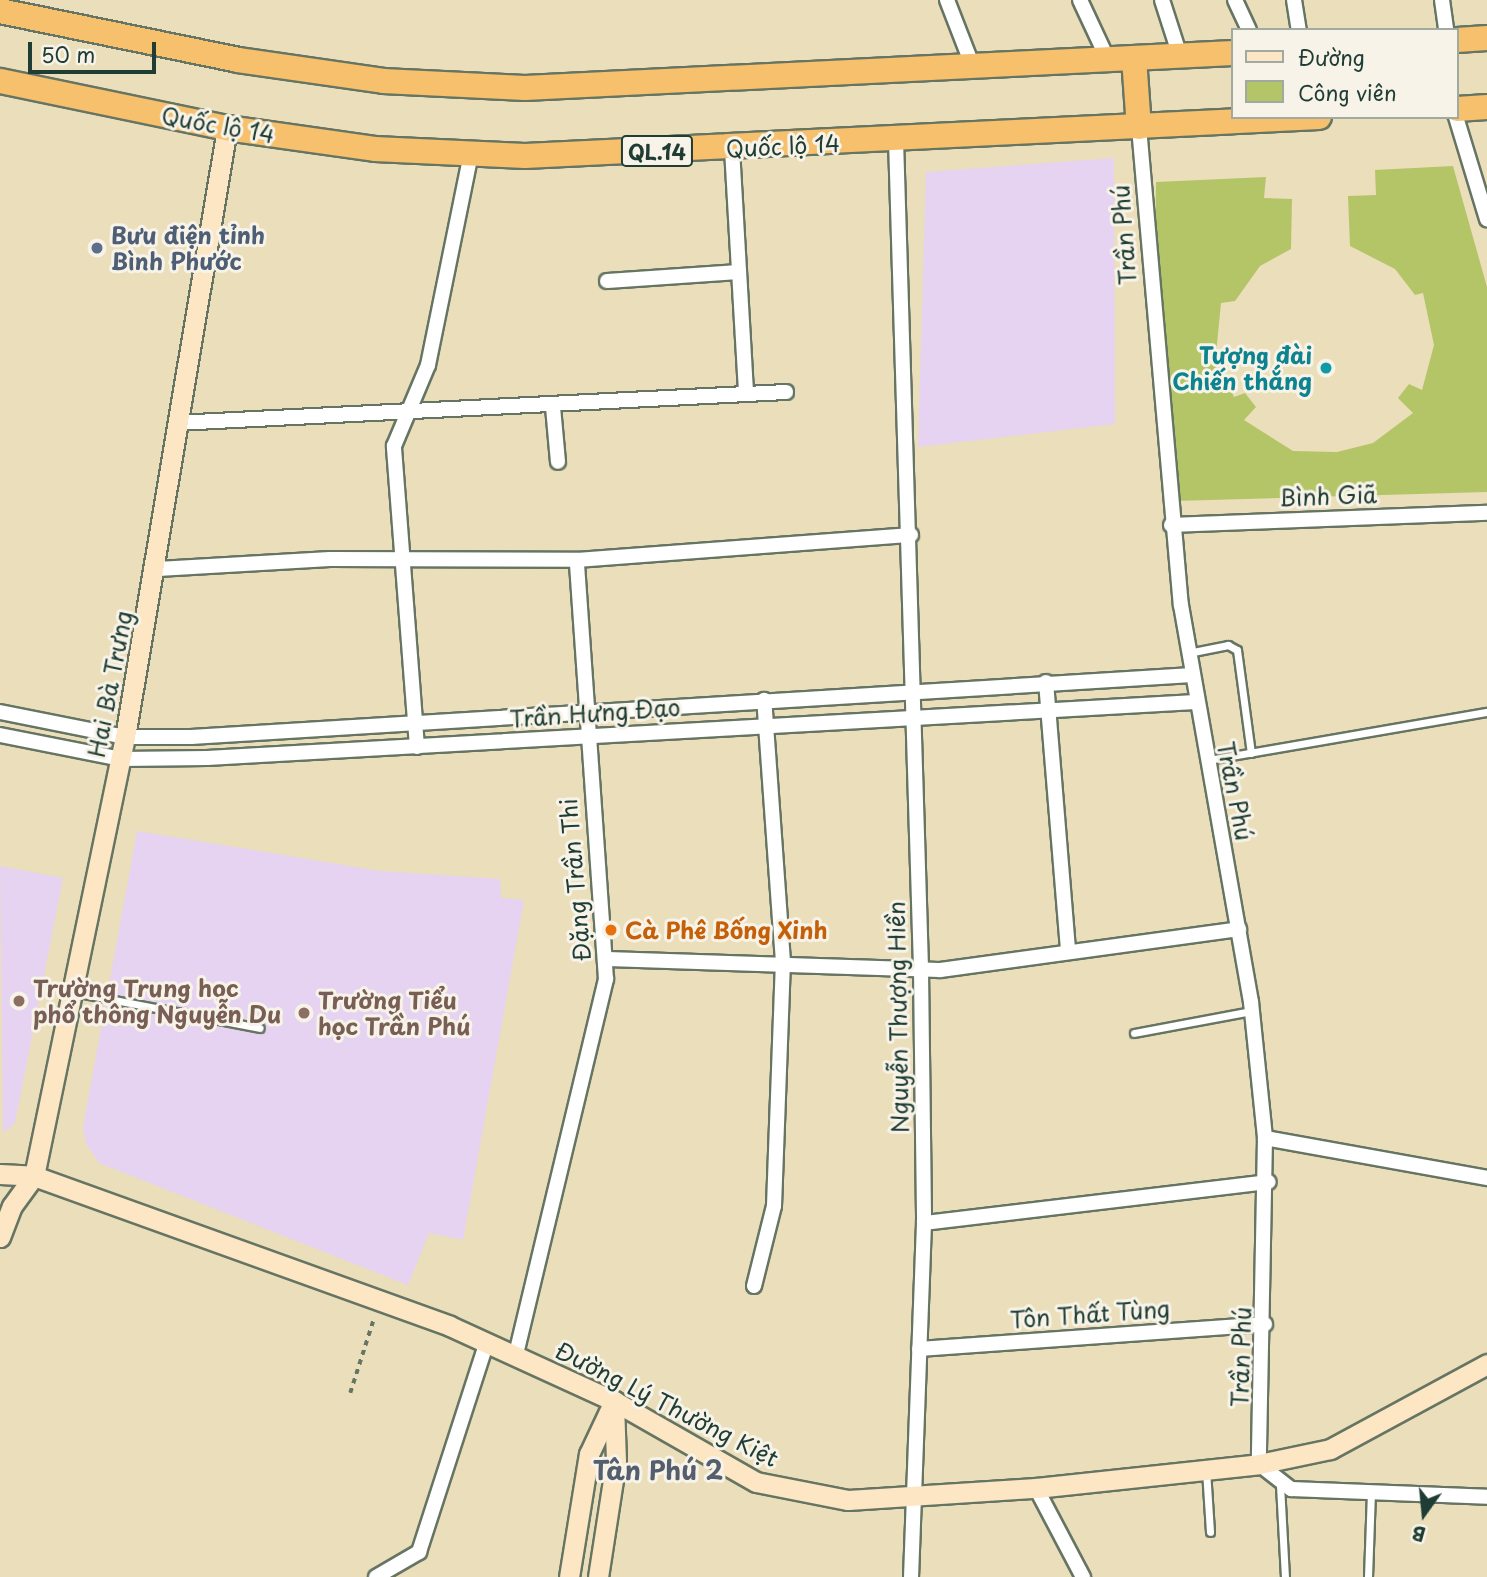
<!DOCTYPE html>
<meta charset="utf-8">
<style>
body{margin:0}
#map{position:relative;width:1487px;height:1577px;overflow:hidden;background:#ebdeba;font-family:"Playpen Sans",sans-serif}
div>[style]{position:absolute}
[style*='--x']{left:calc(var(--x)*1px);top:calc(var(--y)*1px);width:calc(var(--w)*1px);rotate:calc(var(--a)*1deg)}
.built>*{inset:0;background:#e5d3f1}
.green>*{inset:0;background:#b4c568}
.path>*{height:3.5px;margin-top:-1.75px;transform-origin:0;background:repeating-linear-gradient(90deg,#667563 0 5px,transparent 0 10px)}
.roads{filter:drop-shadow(2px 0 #667563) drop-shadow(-2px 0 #667563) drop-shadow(0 2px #667563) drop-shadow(0 -2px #667563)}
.lane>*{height:7px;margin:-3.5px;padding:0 3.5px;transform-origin:3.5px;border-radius:3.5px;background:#fff}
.street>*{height:14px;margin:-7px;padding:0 7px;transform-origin:7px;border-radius:7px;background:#fff}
.secondary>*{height:19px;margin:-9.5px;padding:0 9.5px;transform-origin:9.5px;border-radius:9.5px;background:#fce6c4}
.highway>*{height:24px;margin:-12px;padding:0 12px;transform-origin:12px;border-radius:12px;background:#f7c06c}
.dots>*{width:19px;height:19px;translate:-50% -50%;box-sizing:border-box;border:4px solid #f7f3e8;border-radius:50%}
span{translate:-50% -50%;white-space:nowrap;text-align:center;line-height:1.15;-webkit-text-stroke:6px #f7f3e8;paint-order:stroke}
.shield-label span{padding:2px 5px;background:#f7f3e8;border:2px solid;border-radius:5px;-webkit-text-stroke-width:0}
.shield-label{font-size:21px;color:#1f3d34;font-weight:700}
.street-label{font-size:23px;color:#1f3d34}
.service-label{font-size:23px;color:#4e5e75;font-weight:700}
.left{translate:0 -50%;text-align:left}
.culture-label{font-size:23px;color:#0d838f;font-weight:700}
.right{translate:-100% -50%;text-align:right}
.food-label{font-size:23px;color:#c56008;font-weight:700}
.education-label{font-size:23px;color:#785e54;font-weight:700}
.quarter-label{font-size:26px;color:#555e6e;font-weight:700}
.legend{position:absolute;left:1231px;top:28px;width:228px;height:91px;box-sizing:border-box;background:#f7f3e8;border:2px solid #a1aaa0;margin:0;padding:9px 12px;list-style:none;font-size:21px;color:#1f3d34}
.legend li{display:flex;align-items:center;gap:14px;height:35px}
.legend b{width:35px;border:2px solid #a1aaa0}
.north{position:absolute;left:1389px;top:1479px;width:70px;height:70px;-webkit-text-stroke:5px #f7f3e8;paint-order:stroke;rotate:195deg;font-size:19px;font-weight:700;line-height:28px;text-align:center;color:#1f3d34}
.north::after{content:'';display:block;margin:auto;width:24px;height:32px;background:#1f3d34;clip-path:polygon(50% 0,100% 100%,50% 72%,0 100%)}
.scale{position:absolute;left:28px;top:42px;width:128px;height:32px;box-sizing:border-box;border:4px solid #1f3d34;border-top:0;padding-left:9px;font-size:21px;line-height:24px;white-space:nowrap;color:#1f3d34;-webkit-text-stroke:5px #f7f3e8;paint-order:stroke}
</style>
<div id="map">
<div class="built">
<div style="clip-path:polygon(1114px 158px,1115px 424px,918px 447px,926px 172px)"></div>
<div style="clip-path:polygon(137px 831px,380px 871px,500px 879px,501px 898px,524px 900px,463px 1240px,429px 1233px,408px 1285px,99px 1163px,86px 1144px,83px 1127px)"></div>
<div style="clip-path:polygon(0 866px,63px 878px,15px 1123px,3px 1133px)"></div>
</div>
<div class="green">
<div style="clip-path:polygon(1453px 166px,1487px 287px,1487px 492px,1174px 501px,1159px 459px,1154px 386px,1156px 182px,1266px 177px,1264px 198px,1292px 199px,1291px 249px,1260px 266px,1235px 301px,1221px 303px,1216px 354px,1234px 397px,1245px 393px,1256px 407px,1244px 420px,1293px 451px,1337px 452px,1373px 443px,1413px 413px,1398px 398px,1409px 384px,1422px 390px,1434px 345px,1423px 293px,1415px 295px,1395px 269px,1350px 246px,1348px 196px,1376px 195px,1375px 170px)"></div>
</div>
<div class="path">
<div style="--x:350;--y:1393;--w:79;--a:-72.3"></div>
</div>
<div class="roads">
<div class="lane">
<div style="--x:1188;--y:653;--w:41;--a:-11.3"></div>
<div style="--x:1228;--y:645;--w:10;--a:29"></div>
<div style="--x:1237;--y:650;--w:104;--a:82.3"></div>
<div style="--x:1208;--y:760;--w:283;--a:-9.8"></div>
<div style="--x:73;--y:992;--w:190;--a:10.9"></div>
<div style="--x:1134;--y:1033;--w:120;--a:-10.6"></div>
<div style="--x:1206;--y:1470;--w:62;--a:86.3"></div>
<div style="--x:1280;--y:1485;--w:92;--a:86.9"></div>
<div style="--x:1368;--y:1577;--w:85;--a:-88"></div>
</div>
<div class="street">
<div style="--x:947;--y:0;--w:72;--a:68.8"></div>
<div style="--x:1080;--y:0;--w:66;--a:65"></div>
<div style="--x:1162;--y:0;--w:59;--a:72.2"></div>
<div style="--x:1235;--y:0;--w:33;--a:65"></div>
<div style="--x:1294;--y:0;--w:30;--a:81"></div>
<div style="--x:1442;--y:0;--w:30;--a:82"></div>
<div style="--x:1456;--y:117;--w:107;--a:73.1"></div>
<div style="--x:1139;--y:127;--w:480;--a:85"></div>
<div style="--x:1181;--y:605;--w:403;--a:80"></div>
<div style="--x:1251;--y:1002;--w:137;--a:84.1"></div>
<div style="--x:1265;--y:1138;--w:326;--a:91.1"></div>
<div style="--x:1259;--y:1464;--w:41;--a:38"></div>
<div style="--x:1291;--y:1489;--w:196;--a:2.3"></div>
<div style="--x:896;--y:140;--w:830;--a:88.27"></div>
<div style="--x:921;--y:970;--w:253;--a:89.3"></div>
<div style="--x:924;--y:1223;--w:354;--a:92.1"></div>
<div style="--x:732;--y:149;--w:243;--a:86.7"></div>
<div style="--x:607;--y:281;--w:132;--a:-3.9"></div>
<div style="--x:553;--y:407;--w:55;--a:84.8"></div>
<div style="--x:176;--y:423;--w:611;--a:-2.91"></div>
<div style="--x:1171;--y:525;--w:316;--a:-2.2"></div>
<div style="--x:158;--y:569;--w:172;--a:-3.3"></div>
<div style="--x:330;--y:559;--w:247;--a:0.2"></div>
<div style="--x:577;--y:560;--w:335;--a:-4.3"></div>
<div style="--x:1046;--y:682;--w:270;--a:85.3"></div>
<div style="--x:0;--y:712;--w:127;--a:11.3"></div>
<div style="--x:125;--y:737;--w:66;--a:0"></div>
<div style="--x:191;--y:737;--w:1003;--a:-3.54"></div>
<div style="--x:0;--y:735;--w:123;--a:11.2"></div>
<div style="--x:121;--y:759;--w:86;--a:-0.7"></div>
<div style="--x:207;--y:758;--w:990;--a:-3.24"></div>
<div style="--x:417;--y:747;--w:302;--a:-94.4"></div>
<div style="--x:394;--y:446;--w:88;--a:-67.2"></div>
<div style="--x:428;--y:365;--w:215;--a:-78.5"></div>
<div style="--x:607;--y:959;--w:333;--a:1.9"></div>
<div style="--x:940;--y:970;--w:302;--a:-7.8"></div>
<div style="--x:1265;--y:1138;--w:226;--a:10.2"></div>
<div style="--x:924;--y:1223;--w:347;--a:-6.8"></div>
<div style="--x:754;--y:1286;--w:82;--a:-76"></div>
<div style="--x:774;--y:1206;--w:244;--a:-87.9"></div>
<div style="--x:783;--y:962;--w:263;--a:-94.1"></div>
<div style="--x:919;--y:1349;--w:347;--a:-4.1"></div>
<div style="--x:516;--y:1354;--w:386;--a:-76.5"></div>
<div style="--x:606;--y:979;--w:420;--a:-94"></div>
<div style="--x:1036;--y:1488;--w:101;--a:62.2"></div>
<div style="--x:376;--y:1577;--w:50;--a:-30.2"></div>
<div style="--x:419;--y:1552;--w:221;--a:-72.1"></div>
</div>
<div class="secondary">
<div style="--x:0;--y:1174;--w:34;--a:3"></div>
<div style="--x:34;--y:1176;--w:442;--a:19.8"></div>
<div style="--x:450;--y:1326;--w:180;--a:24.6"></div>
<div style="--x:614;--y:1401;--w:163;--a:29.7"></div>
<div style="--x:756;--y:1482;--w:94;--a:11.1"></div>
<div style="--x:848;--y:1500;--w:188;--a:-3.7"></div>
<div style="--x:1036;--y:1488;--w:224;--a:-6.1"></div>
<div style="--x:1259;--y:1464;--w:73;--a:-11.9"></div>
<div style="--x:1330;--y:1449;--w:179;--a:-28.4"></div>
<div style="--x:0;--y:1237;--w:33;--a:-69"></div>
<div style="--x:12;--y:1206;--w:37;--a:-54"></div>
<div style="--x:34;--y:1176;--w:448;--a:-78.3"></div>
<div style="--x:125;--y:737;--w:617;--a:-80.49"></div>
<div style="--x:569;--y:1577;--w:125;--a:-80.8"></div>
<div style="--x:589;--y:1454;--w:59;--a:-64.7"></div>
<div style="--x:598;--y:1577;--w:117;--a:-81.2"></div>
<div style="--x:616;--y:1461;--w:57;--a:-92"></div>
</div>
<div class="highway">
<div style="--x:0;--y:11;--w:243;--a:11.6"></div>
<div style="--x:238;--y:60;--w:147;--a:8.2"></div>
<div style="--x:383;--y:81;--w:142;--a:2.8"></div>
<div style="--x:525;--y:88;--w:709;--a:-2.83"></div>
<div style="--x:1457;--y:40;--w:30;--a:-4"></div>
<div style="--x:1134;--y:58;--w:69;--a:85.9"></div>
<div style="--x:0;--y:81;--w:232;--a:11.7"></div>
<div style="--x:227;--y:128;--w:149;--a:8.1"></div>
<div style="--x:375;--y:149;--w:150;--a:2.7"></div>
<div style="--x:525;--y:156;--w:795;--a:-2.81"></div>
<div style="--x:1457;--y:109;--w:30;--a:-4"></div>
</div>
</div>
<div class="dots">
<div style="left:97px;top:248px;background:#5c6f8a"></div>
<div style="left:1326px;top:368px;background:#0f9aa8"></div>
<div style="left:611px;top:930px;background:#e8710a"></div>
<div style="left:19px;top:1001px;background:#8d6e63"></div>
<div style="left:304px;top:1013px;background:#8d6e63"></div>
</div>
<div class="shield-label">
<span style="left:657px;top:151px">QL.14</span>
</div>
<div class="street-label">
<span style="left:218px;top:125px;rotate:10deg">Quốc lộ 14</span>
<span style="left:783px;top:146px;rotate:-3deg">Quốc lộ 14</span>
<span style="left:1124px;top:235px;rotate:-94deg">Trần Phú</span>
<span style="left:1328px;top:496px;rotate:-2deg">Bình Giã</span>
<span style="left:110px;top:684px;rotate:-79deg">Hai Bà Trưng</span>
<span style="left:595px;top:713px;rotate:-4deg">Trần Hưng Đạo</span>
<span style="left:1235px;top:791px;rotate:79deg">Trần Phú</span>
<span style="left:575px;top:880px;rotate:-95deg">Đặng Trần Thi</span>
<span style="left:898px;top:1017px;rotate:-91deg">Nguyễn Thượng Hiền</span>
<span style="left:1090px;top:1314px;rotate:-4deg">Tôn Thất Tùng</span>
<span style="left:1241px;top:1357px;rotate:-88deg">Trần Phú</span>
<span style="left:667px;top:1404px;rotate:27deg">Đường Lý Thường Kiệt</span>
</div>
<div class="service-label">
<span class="left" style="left:111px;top:248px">Bưu điện tỉnh<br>Bình Phước</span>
</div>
<div class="culture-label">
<span class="right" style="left:1312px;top:368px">Tượng đài<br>Chiến thắng</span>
</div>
<div class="food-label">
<span class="left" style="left:625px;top:930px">Cà Phê Bống Xinh</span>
</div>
<div class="education-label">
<span class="left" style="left:33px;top:1001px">Trường Trung học<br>phổ thông Nguyễn Du</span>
<span class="left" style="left:318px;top:1013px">Trường Tiểu<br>học Trần Phú</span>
</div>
<div class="quarter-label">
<span style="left:658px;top:1470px">Tân Phú 2</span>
</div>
<ul class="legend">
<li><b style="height:9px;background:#fce6c4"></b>Đường</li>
<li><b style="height:19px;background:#b4c568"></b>Công viên</li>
</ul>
<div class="north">B</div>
<div class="scale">50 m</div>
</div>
